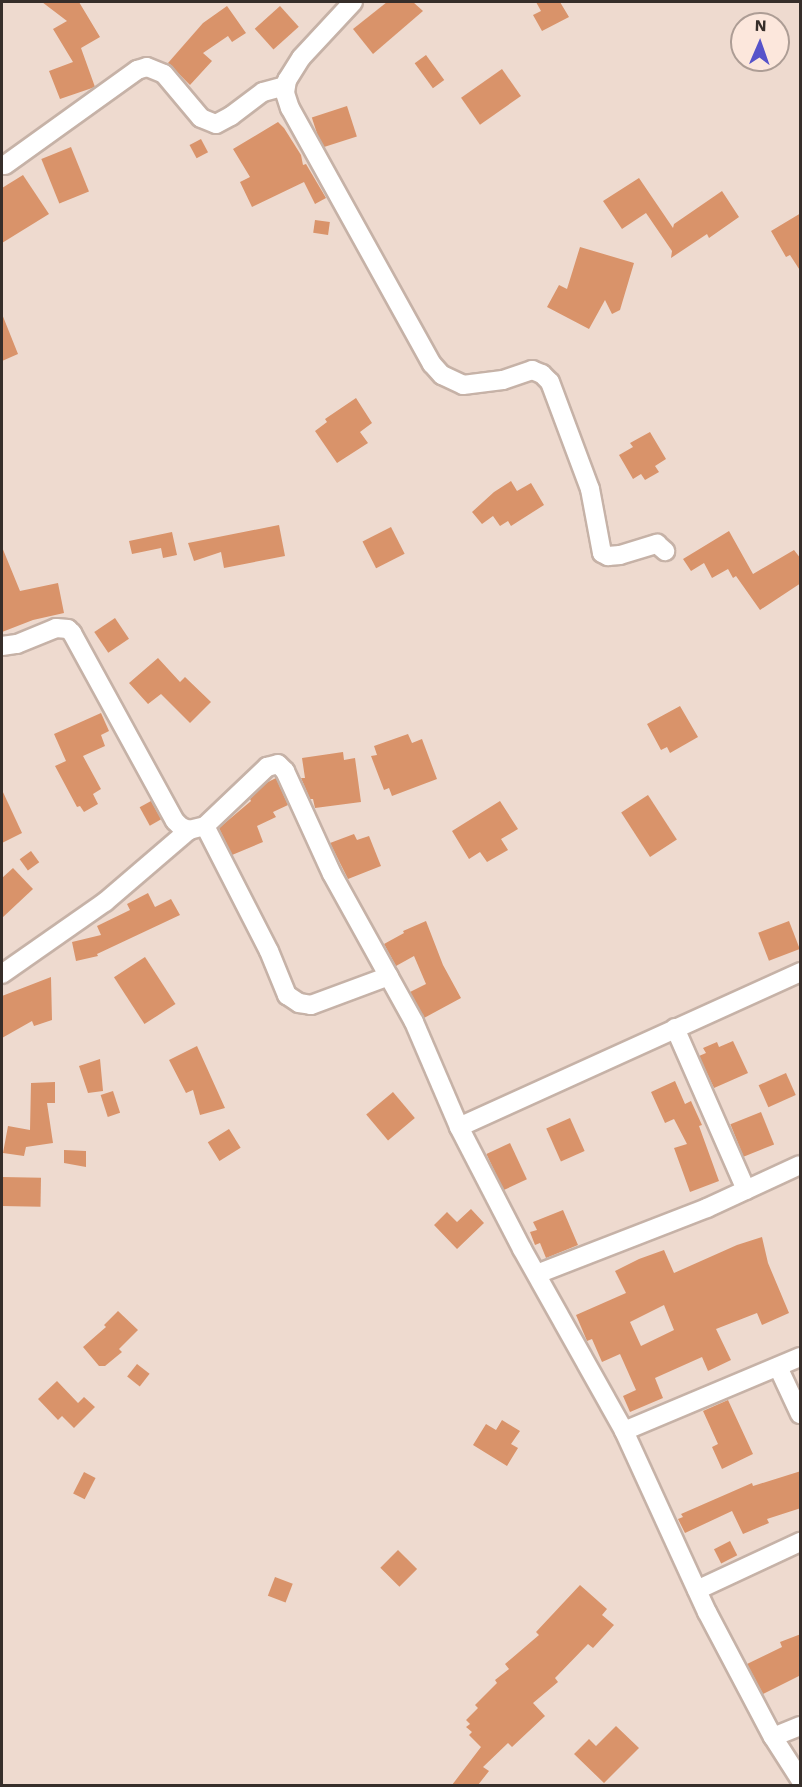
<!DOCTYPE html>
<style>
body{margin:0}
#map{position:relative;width:802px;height:1787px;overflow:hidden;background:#eedacf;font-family:"Work Sans",sans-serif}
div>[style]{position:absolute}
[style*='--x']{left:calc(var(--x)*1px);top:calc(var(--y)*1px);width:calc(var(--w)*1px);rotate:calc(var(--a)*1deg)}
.building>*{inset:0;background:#d9936a;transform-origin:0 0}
.roads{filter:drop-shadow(2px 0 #c6b2a7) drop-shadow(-2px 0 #c6b2a7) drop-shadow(0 2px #c6b2a7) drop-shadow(0 -2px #c6b2a7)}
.minor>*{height:18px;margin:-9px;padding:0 9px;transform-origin:9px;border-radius:9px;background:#fff}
span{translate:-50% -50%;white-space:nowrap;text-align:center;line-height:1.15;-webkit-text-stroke:5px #fce7dc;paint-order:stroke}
.frame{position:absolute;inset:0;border:3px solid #362e2a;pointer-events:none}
.north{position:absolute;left:730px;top:12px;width:60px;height:60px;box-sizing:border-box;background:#fce7dc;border:2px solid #ad9d95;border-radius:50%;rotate:2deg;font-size:16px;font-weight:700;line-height:24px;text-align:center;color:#362e2a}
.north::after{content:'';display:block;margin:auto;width:21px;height:27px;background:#5653ca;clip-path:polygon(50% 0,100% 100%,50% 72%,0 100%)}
</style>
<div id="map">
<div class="building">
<div style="clip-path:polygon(42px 2px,79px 2px,100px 37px,81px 48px,95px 87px,60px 99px,49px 71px,73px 62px,53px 29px,67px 21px)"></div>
<div style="clip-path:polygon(387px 2px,413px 2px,423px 11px,373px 54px,353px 29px)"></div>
<div style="clip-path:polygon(536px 2px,560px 2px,569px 17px,542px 31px,533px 15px,541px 11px)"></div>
<div style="clip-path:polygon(227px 6px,246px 33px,232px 42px,228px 36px,203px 53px,212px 61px,190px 85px,168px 63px,203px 23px)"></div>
<div style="left:280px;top:6px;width:28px;height:34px;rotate:48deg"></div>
<div style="left:426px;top:55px;width:31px;height:14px;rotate:54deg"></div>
<div style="left:502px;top:69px;width:33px;height:50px;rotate:55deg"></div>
<div style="left:347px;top:106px;width:32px;height:37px;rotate:72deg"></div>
<div style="clip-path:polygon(278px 122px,284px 128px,301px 155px,303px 165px,306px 164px,326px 198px,315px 204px,304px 182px,252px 207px,240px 182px,250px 177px,233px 149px)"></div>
<div style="left:201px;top:139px;width:15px;height:13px;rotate:62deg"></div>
<div style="left:71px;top:147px;width:48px;height:32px;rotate:68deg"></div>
<div style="clip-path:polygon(23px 175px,49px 214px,2px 243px,2px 188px)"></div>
<div style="clip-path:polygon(639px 178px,673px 228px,674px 224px,722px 191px,739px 217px,709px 238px,707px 234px,671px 258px,672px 251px,646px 213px,622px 229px,603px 201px)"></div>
<div style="clip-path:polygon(801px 213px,801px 272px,790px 255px,786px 257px,771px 231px)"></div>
<div style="left:315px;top:220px;width:15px;height:13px;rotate:8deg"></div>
<div style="clip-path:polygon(580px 247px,634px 263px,620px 310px,612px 314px,605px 300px,589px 329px,547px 307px,559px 285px,567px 289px)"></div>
<div style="clip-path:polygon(2px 314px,18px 354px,2px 361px)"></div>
<div style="clip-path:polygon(356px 398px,372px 423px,360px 432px,368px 443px,337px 463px,315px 431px,327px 422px,325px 419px)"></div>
<div style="clip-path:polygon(650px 432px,666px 459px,655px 466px,659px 472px,645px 480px,641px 474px,633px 479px,619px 455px,633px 447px,630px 443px)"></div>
<div style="clip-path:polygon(511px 481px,517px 491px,531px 483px,544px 505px,511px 526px,508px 521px,500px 526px,493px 516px,482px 524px,472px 512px,494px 492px)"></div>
<div style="clip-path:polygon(279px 525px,285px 556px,224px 568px,221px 552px,194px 561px,188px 543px)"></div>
<div style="left:391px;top:527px;width:30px;height:32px;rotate:63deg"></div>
<div style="clip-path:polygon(729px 531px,753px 574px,794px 550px,801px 559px,801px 583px,760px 610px,736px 576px,733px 578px,728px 569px,712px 578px,704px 563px,691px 571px,683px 559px)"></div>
<div style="clip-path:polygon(172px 532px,177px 555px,163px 558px,161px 548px,132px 554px,129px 541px)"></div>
<div style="clip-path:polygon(2px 547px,20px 591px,58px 583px,64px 613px,33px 620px,2px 632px)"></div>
<div style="left:115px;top:618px;width:25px;height:25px;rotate:56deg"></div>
<div style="clip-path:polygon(158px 658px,180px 682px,185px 677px,211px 702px,190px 723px,161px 694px,148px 704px,129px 683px)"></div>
<div style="clip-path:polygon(680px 706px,698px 737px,670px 753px,667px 747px,661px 750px,647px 724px)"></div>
<div style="clip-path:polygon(101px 713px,109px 731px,101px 735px,105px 746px,83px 756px,101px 789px,93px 794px,98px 804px,84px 812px,80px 806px,77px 807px,55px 766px,66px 761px,54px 734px)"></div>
<div style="clip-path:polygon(408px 734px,412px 743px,422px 739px,437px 779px,392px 796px,389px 788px,384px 790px,371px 756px,377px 755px,374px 746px)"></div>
<div style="clip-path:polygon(343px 752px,344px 760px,355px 758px,361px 802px,315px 808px,313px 799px,310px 799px,301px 778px,305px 778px,302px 758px)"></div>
<div style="clip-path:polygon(276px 778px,288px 805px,273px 812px,276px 817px,257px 826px,263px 842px,232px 855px,219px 828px,251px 801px,250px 799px,266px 783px)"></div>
<div style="clip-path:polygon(2px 790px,22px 833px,2px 843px)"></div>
<div style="left:648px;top:795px;width:53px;height:32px;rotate:57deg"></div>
<div style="left:151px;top:801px;width:21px;height:13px;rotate:61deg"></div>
<div style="clip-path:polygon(500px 801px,518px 829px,501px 839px,508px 850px,487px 862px,480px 852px,469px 859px,452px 831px)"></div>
<div style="clip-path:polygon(354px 834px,357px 840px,369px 836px,381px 866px,348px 879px,330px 843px)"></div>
<div style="left:31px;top:851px;width:14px;height:14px;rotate:54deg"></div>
<div style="clip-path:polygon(13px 868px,33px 889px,2px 918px,2px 878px)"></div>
<div style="clip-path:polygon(148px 893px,155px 907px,171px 899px,180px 915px,97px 954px,98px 956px,76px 961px,72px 942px,101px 935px,97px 926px,130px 910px,127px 904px)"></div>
<div style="clip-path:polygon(426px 921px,443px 965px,461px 998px,424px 1018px,410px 992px,426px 984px,414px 956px,396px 966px,384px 944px,404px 933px,403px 931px)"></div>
<div style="left:789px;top:921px;width:30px;height:33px;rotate:69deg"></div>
<div style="left:145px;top:957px;width:56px;height:37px;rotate:57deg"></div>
<div style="clip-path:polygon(51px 977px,52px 1020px,34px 1026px,32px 1021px,2px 1038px,2px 996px)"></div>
<div style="clip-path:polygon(733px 1041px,748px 1073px,714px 1088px,699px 1056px,706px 1053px,703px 1048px,717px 1042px,719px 1047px)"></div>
<div style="clip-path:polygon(197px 1046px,225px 1108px,200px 1115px,193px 1090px,186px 1093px,169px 1060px)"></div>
<div style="clip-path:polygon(100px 1059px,103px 1091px,88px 1093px,79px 1066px)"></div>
<div style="left:786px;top:1073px;width:24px;height:30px;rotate:66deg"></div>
<div style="clip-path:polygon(675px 1081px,685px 1104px,691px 1101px,702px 1125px,699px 1126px,719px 1181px,690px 1192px,674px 1148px,687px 1144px,674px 1119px,665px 1123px,651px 1092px)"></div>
<div style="clip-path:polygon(55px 1082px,55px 1103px,47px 1103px,53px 1143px,26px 1147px,24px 1156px,3px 1153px,8px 1126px,30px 1130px,31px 1083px)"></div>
<div style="left:113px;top:1091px;width:23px;height:13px;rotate:72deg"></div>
<div style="left:393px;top:1092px;width:34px;height:35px;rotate:50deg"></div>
<div style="left:761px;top:1112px;width:35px;height:33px;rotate:68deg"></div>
<div style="left:570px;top:1118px;width:36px;height:26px;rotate:66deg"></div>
<div style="left:229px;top:1129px;width:22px;height:25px;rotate:58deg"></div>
<div style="left:510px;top:1143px;width:40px;height:26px;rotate:65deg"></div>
<div style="clip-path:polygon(64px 1150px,86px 1151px,86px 1167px,64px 1163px)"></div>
<div style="left:2px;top:1177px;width:39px;height:29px;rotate:1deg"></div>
<div style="clip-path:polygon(471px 1209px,484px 1223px,457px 1249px,434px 1225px,447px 1212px,457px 1222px)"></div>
<div style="clip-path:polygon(563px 1210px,578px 1245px,546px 1258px,540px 1243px,535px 1245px,530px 1232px,537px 1230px,533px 1222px)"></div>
<div style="clip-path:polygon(evenodd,762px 1237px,768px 1263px,789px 1313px,762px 1325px,757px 1313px,716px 1329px,731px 1360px,708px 1371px,702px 1357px,655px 1378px,663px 1398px,630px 1412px,623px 1396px,636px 1390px,620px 1354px,602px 1362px,592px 1339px,587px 1341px,576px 1315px,626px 1293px,615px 1271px,639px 1259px,664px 1250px,674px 1273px,737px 1245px,762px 1237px,664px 1305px,674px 1330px,641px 1346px,630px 1322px,664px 1305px)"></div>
<div style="clip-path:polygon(118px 1311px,138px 1330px,119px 1349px,122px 1352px,105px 1366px,99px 1366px,83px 1347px,106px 1327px,104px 1325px)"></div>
<div style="left:137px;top:1364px;width:16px;height:16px;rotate:38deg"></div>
<div style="clip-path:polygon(57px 1381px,78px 1403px,84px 1397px,95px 1407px,74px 1428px,62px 1416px,58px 1420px,38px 1399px)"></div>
<div style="clip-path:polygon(728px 1400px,753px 1454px,722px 1469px,712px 1447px,718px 1444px,703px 1411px)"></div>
<div style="clip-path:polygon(502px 1420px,520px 1431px,511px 1444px,518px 1448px,507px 1466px,473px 1445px,486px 1424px,496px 1430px)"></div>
<div style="clip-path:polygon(801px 1471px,801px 1508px,767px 1519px,769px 1523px,743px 1534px,732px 1511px,685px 1533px,678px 1519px,683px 1517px,681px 1514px,752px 1483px,753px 1486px)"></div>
<div style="left:84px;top:1472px;width:13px;height:24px;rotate:27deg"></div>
<div style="left:730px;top:1541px;width:16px;height:18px;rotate:63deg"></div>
<div style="left:398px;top:1550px;width:27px;height:25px;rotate:45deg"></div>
<div style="left:275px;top:1577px;width:19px;height:20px;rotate:21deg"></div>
<div style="clip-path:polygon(580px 1585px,607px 1609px,602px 1615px,614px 1625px,593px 1648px,588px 1644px,555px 1678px,558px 1682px,533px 1703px,545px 1716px,512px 1747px,508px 1743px,483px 1767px,489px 1771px,478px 1785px,452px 1785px,481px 1747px,469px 1735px,472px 1732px,466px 1727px,470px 1724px,466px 1720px,478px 1708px,475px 1705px,497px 1683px,495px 1680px,509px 1669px,505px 1664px,539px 1635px,536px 1632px)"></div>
<div style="clip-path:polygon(801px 1634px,801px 1675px,763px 1694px,747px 1664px,782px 1647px,780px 1642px)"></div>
<div style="clip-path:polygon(616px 1726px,639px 1748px,604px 1783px,574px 1754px,589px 1739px,596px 1746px)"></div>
</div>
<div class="roads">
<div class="minor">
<div style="--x:353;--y:2;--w:76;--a:132.9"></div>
<div style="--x:301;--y:58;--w:26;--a:122"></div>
<div style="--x:287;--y:80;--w:13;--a:99"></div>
<div style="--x:285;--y:93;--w:16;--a:72"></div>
<div style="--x:290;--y:108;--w:293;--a:61"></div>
<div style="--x:432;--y:364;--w:15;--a:48"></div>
<div style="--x:442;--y:375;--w:23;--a:25"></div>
<div style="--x:463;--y:385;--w:40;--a:-7.1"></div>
<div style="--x:503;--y:380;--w:31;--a:-19"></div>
<div style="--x:532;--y:370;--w:11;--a:22"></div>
<div style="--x:542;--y:374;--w:11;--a:45"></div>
<div style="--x:550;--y:382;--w:114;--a:69.5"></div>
<div style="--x:590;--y:489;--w:65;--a:79.4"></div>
<div style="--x:602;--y:553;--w:7;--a:27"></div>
<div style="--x:608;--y:556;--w:12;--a:-5"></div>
<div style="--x:620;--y:555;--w:39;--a:-17"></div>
<div style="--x:657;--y:544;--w:11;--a:41"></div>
<div style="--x:5;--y:165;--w:163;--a:-35.7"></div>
<div style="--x:137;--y:70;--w:10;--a:-17"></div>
<div style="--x:147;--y:67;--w:18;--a:22"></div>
<div style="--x:164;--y:74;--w:57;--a:49.9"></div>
<div style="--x:201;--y:118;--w:16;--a:22"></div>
<div style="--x:216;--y:124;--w:17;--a:-28"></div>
<div style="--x:231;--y:116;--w:40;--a:-37"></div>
<div style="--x:263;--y:92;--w:23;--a:-15"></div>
<div style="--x:2;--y:646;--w:15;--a:-8"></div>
<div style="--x:17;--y:644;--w:42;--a:-22.3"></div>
<div style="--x:56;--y:628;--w:12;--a:5"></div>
<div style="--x:68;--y:629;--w:6;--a:45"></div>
<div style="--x:72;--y:633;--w:214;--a:61.3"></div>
<div style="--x:175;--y:821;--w:8;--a:45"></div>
<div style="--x:181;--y:827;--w:9;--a:21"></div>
<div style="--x:189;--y:830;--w:16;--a:-14"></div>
<div style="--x:205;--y:826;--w:86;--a:-43.6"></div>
<div style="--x:267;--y:767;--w:11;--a:-15"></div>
<div style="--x:278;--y:764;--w:10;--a:45"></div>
<div style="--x:285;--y:771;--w:113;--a:65.5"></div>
<div style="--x:332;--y:874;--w:169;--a:61"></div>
<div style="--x:414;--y:1022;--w:114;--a:66.8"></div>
<div style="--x:459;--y:1127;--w:137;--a:62.7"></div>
<div style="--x:522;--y:1249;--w:209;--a:60.7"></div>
<div style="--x:624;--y:1431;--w:199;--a:65.4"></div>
<div style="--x:707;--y:1612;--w:141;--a:62.2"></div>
<div style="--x:773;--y:1737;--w:50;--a:57.3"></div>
<div style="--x:205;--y:826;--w:140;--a:62.9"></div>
<div style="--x:269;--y:951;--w:48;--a:67.8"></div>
<div style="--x:287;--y:995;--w:14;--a:34"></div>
<div style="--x:299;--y:1003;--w:12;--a:9"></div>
<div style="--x:311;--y:1005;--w:83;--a:-20.4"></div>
<div style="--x:2;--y:974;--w:126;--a:-35"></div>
<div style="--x:105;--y:902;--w:111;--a:-40.6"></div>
<div style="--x:675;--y:1028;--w:177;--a:66.3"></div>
<div style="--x:459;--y:1127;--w:375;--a:-24.4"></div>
<div style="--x:537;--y:1274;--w:182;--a:-21.2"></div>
<div style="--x:707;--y:1208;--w:102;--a:-24.8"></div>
<div style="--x:778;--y:1367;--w:52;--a:64.9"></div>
<div style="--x:624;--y:1431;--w:191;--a:-22.8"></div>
<div style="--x:697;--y:1590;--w:114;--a:-25"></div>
<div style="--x:773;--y:1737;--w:29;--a:-22"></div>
</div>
</div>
<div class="frame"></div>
<div class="north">N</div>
</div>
